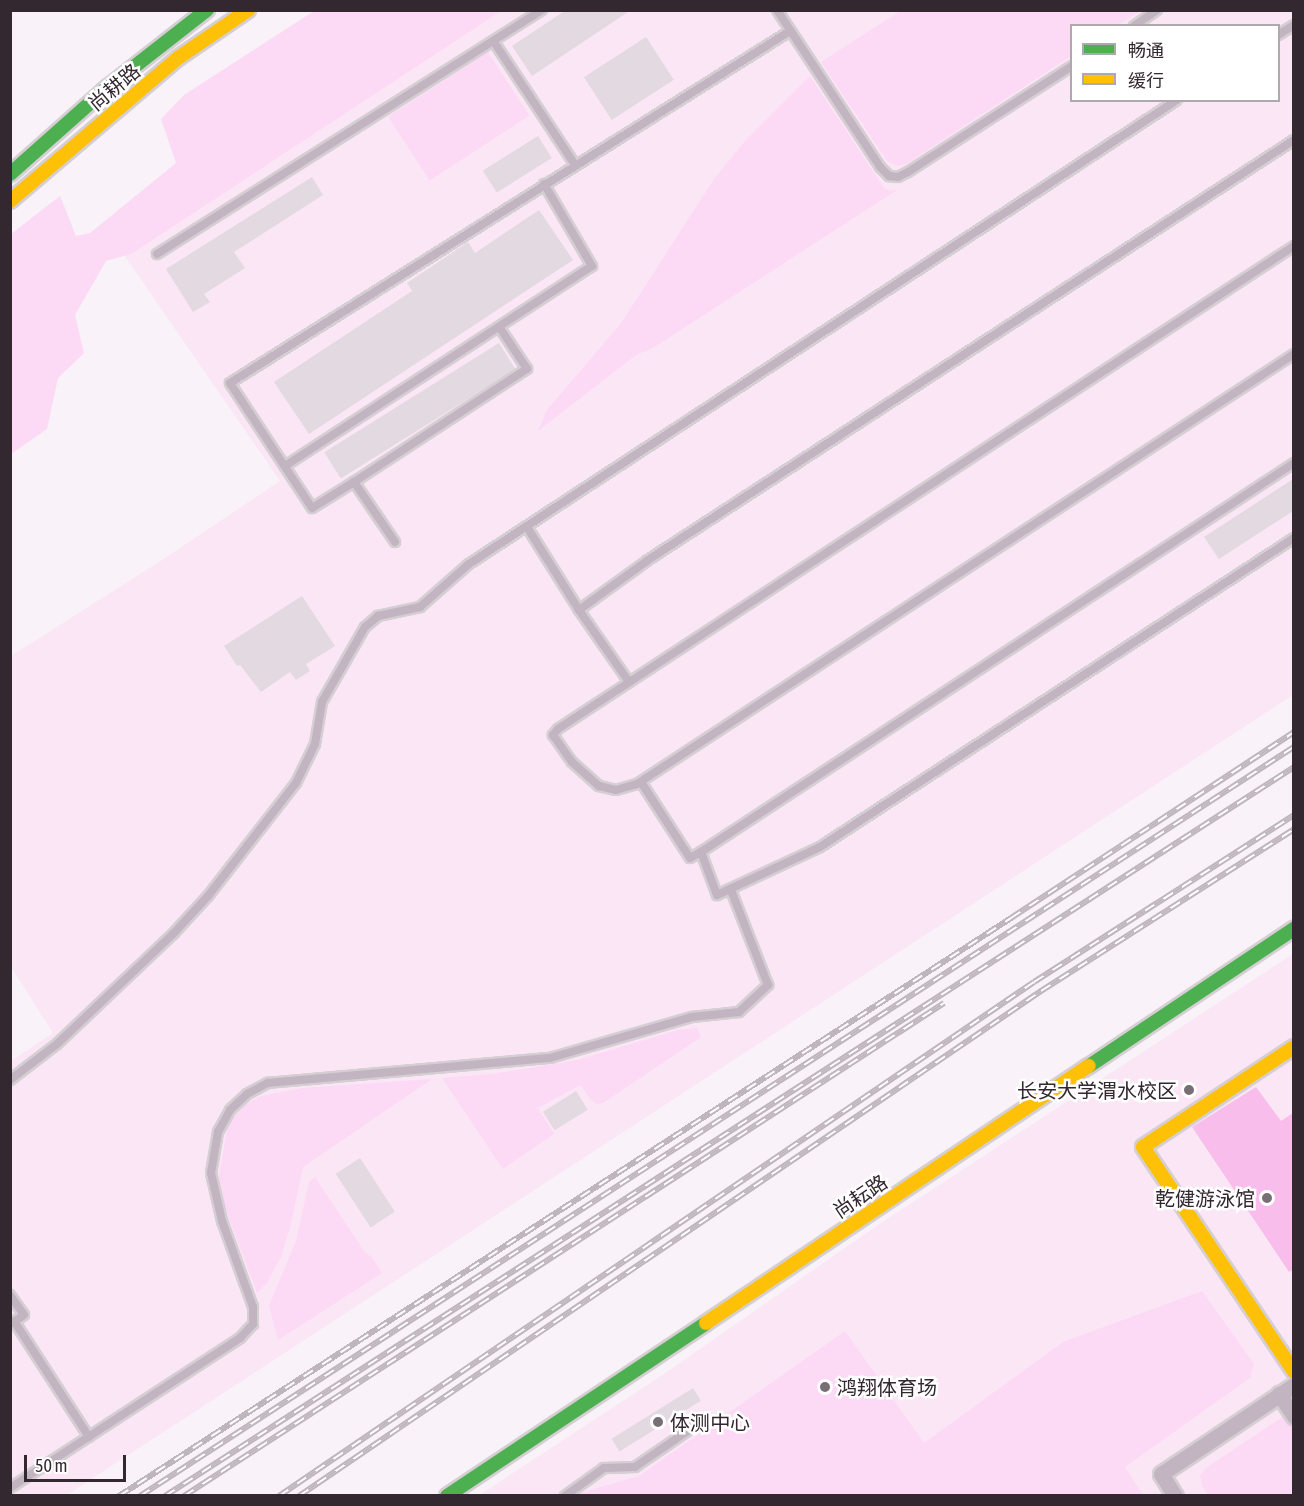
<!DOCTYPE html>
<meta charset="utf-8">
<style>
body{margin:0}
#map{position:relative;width:1304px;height:1506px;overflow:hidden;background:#f9f2f8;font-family:"Asap Condensed","Noto Sans SC",sans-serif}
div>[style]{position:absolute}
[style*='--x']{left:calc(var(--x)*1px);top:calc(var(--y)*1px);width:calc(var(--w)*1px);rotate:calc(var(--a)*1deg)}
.built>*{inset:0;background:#fbe6f6}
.green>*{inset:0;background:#fcd9f4;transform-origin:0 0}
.water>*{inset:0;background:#f8bdeb}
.building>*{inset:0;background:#e3d9e1;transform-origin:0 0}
.roads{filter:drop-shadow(2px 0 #d5ced3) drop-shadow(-2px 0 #d5ced3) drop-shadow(0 2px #d5ced3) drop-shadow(0 -2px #d5ced3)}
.lane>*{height:8px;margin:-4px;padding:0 4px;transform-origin:4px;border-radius:4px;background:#c2b4c0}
.street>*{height:15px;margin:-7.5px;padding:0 7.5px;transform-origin:7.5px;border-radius:7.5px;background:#c2b4c0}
.fast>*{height:14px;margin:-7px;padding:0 7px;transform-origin:7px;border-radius:7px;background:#4caf50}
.slow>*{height:14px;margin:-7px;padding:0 7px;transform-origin:7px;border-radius:7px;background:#ffc107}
.rail>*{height:6px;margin-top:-3px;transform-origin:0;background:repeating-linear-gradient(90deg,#fff 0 11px,#bfb5bc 0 22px);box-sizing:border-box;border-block:2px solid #bfb5bc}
.dots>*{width:16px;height:16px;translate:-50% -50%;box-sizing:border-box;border:3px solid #fff;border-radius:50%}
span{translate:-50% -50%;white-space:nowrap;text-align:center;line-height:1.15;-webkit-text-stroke:5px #fff;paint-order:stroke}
.street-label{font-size:20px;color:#332730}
.poi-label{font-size:20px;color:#332730}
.right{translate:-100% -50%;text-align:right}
.left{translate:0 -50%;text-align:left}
.frame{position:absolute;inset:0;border:12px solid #332730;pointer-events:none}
.legend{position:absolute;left:1070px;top:24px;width:210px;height:78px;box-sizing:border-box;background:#fff;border:2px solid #ada9ac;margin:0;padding:8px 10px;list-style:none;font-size:18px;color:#332730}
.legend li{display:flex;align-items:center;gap:12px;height:30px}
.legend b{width:30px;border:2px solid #ada9ac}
.scale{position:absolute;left:24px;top:1455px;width:102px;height:27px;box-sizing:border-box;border:3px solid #332730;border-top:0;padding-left:8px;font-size:18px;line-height:21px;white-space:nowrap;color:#332730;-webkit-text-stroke:4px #fff;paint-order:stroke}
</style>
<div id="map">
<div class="built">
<div style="clip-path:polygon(evenodd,491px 11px,1293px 11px,1293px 695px,67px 1495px,11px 1496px,11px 1061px,53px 1033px,11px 967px,11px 656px,162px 560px,280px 481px,122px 252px,491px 11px,1072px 26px,1278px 26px,1278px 100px,1072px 100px,1072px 26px)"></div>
<div style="clip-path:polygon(1293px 954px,1293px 1495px,478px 1496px,664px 1374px,875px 1227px)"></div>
</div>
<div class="green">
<div style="clip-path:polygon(902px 10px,1141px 10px,1141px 11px,1118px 25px,1072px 26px,1071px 56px,906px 164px,898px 166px,887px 161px,821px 62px)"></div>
<div style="clip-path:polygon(314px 11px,501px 11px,131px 254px,106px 261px,75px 315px,84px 353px,58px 378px,47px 429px,11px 454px,11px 234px,60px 196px,76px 236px,90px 233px,176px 163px,161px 119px,184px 95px)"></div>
<div style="left:488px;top:52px;width:76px;height:119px;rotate:57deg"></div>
<div style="clip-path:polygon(810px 76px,884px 188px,889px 191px,897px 190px,653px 348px,636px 355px,538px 431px,547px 410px,622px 322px,714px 179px,745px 141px)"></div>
<div style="clip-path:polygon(697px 1028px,701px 1037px,603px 1103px,596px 1104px,591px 1100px,580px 1085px,538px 1108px,554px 1134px,503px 1169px,442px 1078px,493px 1074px,577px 1060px,678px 1030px)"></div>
<div style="clip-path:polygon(432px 1079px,303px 1167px,290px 1228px,280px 1259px,267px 1283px,257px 1293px,222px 1200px,219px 1176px,228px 1124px,245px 1105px,261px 1096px,302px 1088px)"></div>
<div style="clip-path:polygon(315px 1177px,366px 1254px,371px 1256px,382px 1273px,278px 1340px,269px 1306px,296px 1241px,309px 1182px)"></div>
<div style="clip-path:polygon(1202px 1291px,1254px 1364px,1250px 1378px,1125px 1467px,1143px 1495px,570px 1496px,639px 1476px,845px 1331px,924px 1443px,1063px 1342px)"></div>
<div style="clip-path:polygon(1293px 1410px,1293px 1495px,1208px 1495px,1202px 1486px,1200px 1475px,1206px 1468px)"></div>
</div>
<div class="water">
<div style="clip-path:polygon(1256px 1087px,1281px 1121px,1293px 1113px,1294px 1269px,1289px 1272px,1192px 1127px)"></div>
</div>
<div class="building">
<div style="clip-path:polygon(566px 10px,631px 10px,532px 76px,512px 46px)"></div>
<div style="left:646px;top:37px;width:51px;height:74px;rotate:57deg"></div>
<div style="left:538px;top:136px;width:26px;height:65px;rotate:58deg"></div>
<div style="clip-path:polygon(312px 177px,323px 195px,234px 252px,245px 268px,204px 294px,210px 302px,193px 312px,166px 269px)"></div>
<div style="clip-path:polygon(539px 210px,573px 260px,309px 434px,274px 382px,412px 291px,407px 283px,468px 242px,475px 253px)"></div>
<div style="left:499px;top:343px;width:31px;height:206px;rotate:58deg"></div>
<div style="clip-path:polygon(1293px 479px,1293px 511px,1219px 559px,1204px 537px)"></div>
<div style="clip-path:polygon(302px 596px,335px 646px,306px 664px,310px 671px,296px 680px,290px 672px,261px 692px,240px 665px,237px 666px,224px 646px)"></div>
<div style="left:576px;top:1091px;width:22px;height:39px;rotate:58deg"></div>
<div style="left:360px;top:1158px;width:64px;height:29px;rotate:57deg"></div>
<div style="left:693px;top:1388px;width:15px;height:96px;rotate:58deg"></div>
</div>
<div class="roads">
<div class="lane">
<div style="--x:777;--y:10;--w:188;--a:56.7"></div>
<div style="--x:880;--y:167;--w:13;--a:45"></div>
<div style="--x:889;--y:176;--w:9;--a:6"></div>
<div style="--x:898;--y:177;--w:11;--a:-27"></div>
<div style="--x:908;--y:172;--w:195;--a:-32.9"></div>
<div style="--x:1134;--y:26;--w:28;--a:-35"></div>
<div style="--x:1278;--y:35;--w:19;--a:-32"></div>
<div style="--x:494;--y:42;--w:147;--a:56.6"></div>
<div style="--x:1294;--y:246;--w:880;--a:146.73"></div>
<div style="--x:558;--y:729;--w:8;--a:130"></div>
<div style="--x:553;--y:735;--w:33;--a:55"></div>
<div style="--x:572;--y:762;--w:36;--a:42"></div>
<div style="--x:599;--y:786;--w:17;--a:13"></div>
<div style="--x:616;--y:790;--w:22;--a:-16"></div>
<div style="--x:637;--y:784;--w:785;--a:-33.2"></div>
<div style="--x:157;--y:254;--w:456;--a:-32.4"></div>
<div style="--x:1294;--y:463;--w:709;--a:146.74"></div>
<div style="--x:701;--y:852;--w:46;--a:69.6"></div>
<div style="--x:717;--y:895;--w:114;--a:-25"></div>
<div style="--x:820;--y:847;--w:566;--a:-33.1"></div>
<div style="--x:285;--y:466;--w:366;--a:-33.1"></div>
<div style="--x:592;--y:266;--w:95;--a:-120.3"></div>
<div style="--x:354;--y:482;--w:207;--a:-33.2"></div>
<div style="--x:527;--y:369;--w:49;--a:-123.4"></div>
<div style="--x:527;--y:527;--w:98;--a:57.9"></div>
<div style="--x:395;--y:542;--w:73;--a:-124.3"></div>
<div style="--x:354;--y:482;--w:49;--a:148.2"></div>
<div style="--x:312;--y:508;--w:149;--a:-123.3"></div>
<div style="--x:230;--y:383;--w:661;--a:-32.15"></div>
<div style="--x:629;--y:682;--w:88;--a:-124.8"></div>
<div style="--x:579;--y:610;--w:85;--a:-35.9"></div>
<div style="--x:648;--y:560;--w:771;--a:-33.03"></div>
<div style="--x:641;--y:782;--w:90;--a:57.2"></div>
<div style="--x:690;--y:858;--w:13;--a:-29"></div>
<div style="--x:10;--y:1080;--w:59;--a:-37.5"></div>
<div style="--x:57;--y:1044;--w:160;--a:-43.5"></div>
<div style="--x:173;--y:934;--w:52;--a:-47.4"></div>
<div style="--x:208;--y:896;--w:143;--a:-52.1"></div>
<div style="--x:296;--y:783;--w:43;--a:-64"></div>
<div style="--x:315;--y:744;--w:43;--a:-80.5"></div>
<div style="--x:322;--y:702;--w:86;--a:-60.2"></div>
<div style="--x:365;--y:627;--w:17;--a:-40"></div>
<div style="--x:378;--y:616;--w:43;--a:-12.1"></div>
<div style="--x:420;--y:607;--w:65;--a:-41.3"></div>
<div style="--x:469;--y:564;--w:846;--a:-33.24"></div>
<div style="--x:10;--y:1295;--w:24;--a:55"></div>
<div style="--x:24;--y:1315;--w:14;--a:146"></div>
<div style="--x:14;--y:1321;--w:138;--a:57.1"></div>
<div style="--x:10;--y:1488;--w:275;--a:-33.1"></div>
<div style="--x:240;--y:1338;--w:19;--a:-47"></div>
<div style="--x:253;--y:1324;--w:17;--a:-90"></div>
<div style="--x:253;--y:1307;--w:91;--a:-109.8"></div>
<div style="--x:222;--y:1221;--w:49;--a:-102.9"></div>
<div style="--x:211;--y:1173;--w:42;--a:-80.3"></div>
<div style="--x:218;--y:1132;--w:25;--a:-61"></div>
<div style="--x:230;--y:1110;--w:23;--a:-43"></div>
<div style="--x:247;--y:1094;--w:24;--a:-28"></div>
<div style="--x:268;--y:1083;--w:283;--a:-5.1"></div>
<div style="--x:550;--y:1058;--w:148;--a:-16.1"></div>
<div style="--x:692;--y:1017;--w:47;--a:-6.1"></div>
<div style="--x:739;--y:1012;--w:40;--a:-43"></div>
<div style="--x:768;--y:985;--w:102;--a:-111.3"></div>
<div style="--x:565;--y:1496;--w:48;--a:-35.7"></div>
<div style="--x:604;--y:1468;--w:31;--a:-2"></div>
<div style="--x:635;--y:1467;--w:69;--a:-34.4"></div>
</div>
<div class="street">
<div style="--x:1279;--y:1394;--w:27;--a:56"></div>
<div style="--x:1175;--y:1496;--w:26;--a:-122"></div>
<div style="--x:1161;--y:1474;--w:160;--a:-33.8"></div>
</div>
<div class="fast">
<div style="--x:10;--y:174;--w:130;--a:-41.6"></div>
<div style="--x:107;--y:88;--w:127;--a:-38"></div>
<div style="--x:1089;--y:1066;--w:247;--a:-33.8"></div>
<div style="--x:447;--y:1496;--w:311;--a:-33.7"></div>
</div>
<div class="slow">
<div style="--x:10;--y:201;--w:221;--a:-40.4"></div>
<div style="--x:178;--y:58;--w:85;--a:-34.4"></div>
<div style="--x:1294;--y:1047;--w:181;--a:146.5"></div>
<div style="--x:1143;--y:1147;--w:271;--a:56.1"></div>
<div style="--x:706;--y:1323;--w:461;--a:-33.9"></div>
</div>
</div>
<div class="rail">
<div style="--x:119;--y:1496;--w:1063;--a:-32.94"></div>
<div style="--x:1011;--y:918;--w:339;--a:-33.3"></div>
<div style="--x:140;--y:1496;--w:1376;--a:-32.99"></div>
<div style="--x:165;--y:1496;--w:1344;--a:-32.85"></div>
<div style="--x:184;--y:1496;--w:906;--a:-32.97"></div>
<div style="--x:279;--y:1496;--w:913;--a:-34.25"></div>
<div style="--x:1034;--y:982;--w:309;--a:-32.7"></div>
<div style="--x:299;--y:1496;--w:898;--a:-34.24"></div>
<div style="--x:1041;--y:991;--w:300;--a:-32.6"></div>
</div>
<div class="dots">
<div style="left:1189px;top:1090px;background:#786e76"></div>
<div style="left:1267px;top:1198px;background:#786e76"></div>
<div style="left:825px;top:1387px;background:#786e76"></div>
<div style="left:658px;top:1422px;background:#786e76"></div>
</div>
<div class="street-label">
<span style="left:114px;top:87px;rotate:-40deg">尚耕路</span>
<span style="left:860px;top:1196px;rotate:-34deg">尚耘路</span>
</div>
<div class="poi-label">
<span class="right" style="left:1177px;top:1090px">长安大学渭水校区</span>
<span class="right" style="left:1255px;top:1198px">乾健游泳馆</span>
<span class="left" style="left:837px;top:1387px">鸿翔体育场</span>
<span class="left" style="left:670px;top:1422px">体测中心</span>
</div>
<div class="frame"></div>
<ul class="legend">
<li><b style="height:8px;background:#4caf50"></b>畅通</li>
<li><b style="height:8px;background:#ffc107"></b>缓行</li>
</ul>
<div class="scale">50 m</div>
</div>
